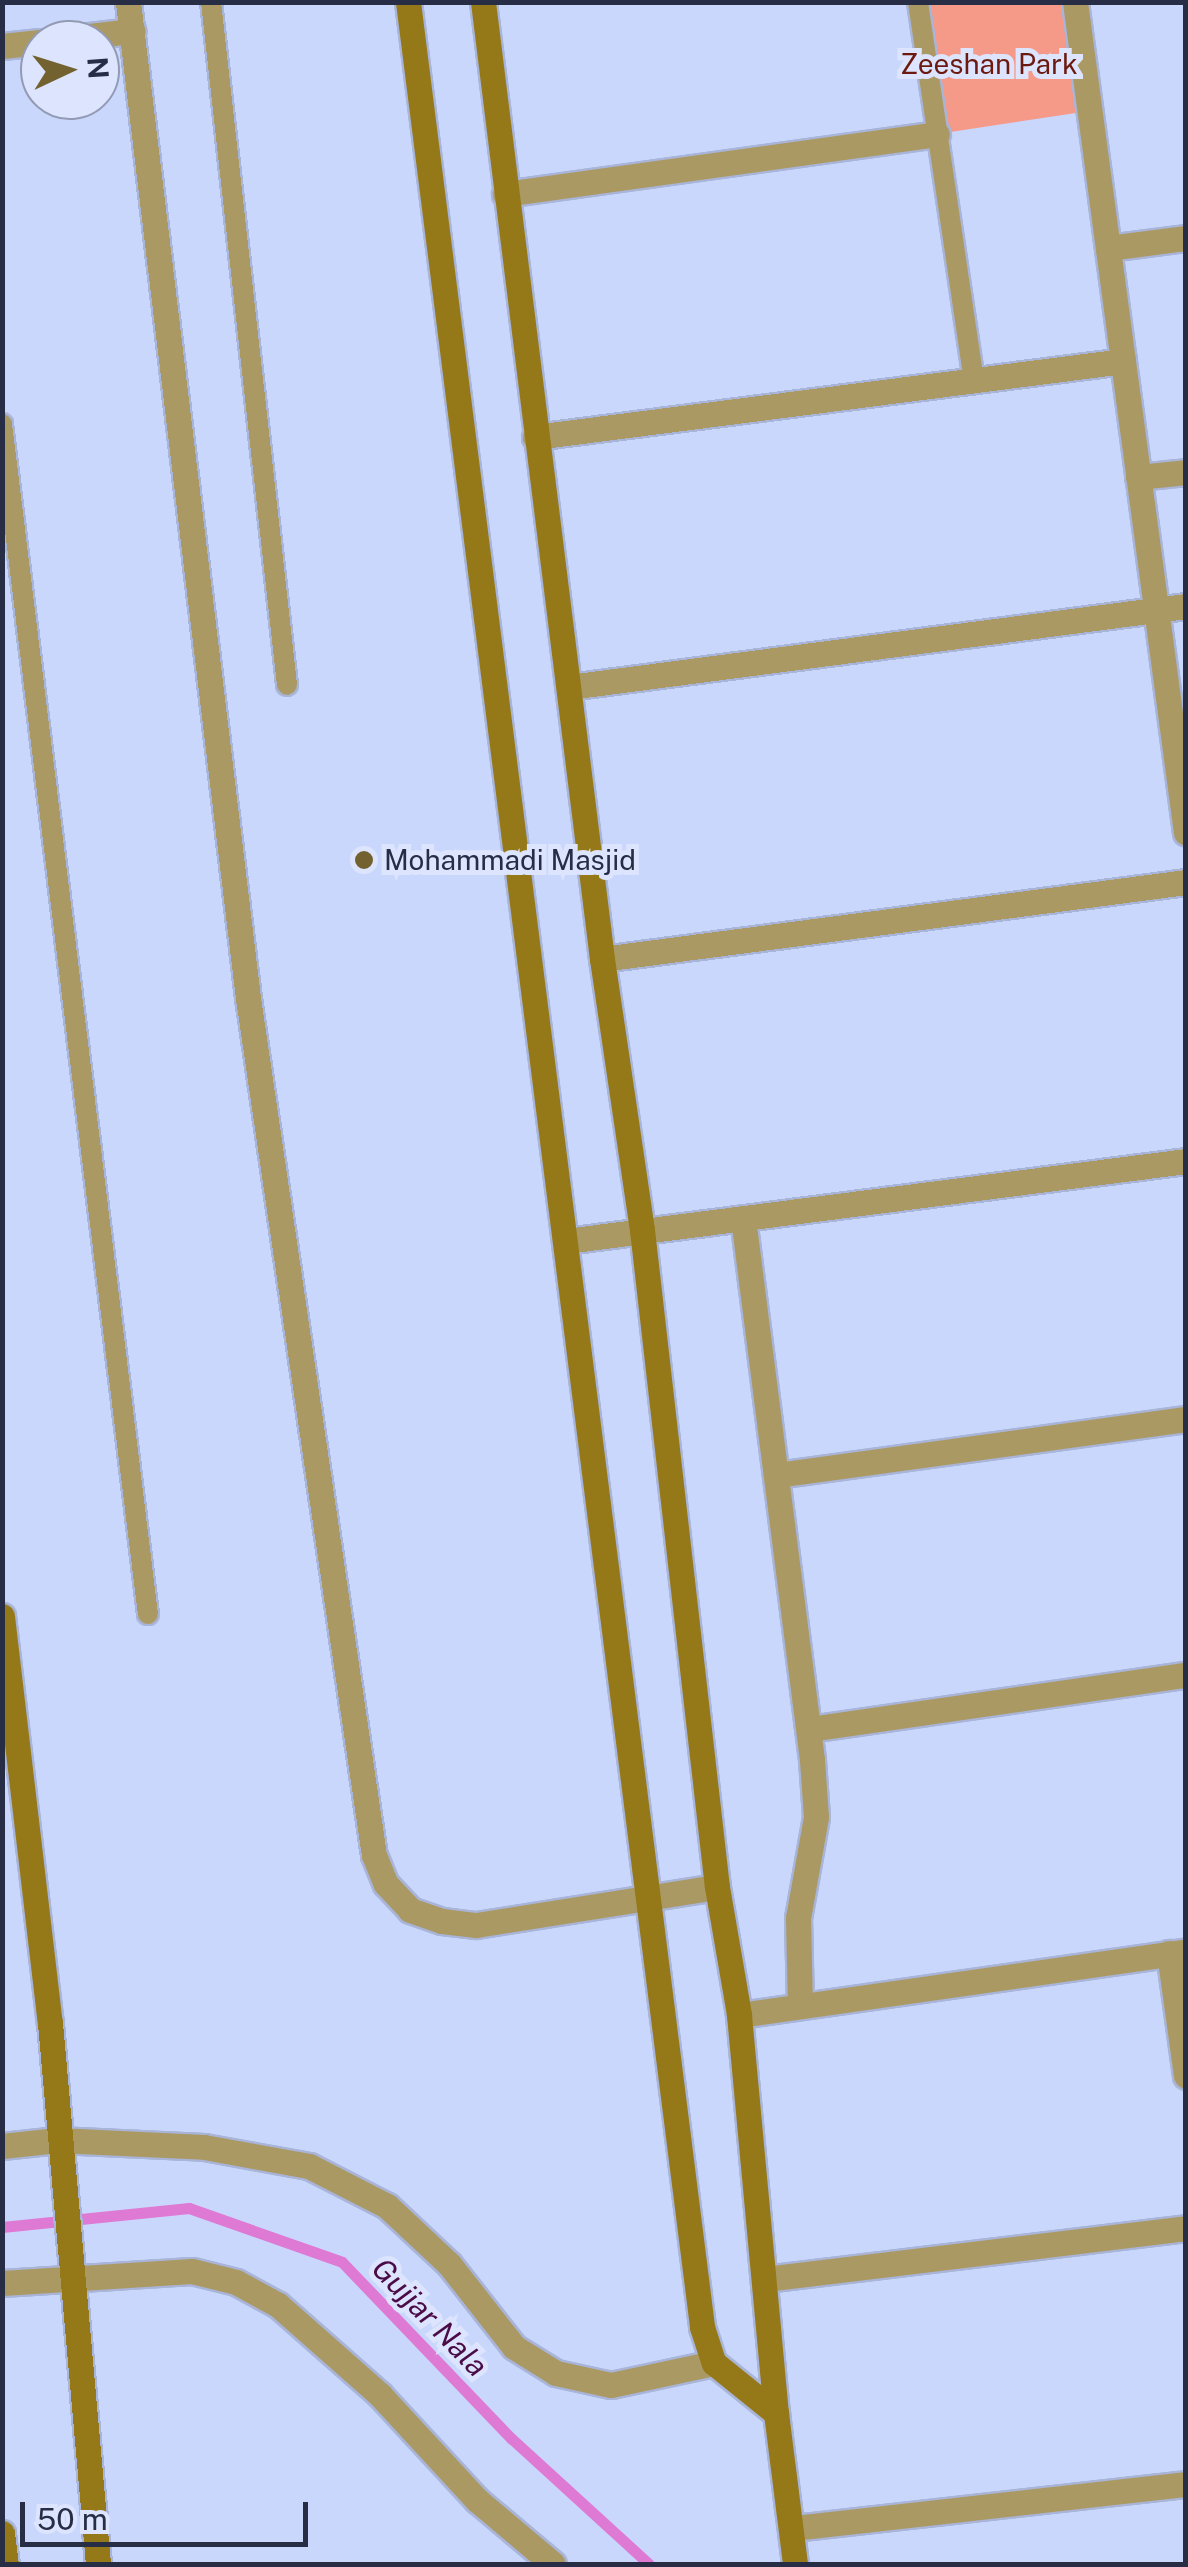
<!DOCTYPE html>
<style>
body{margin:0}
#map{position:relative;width:1188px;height:2567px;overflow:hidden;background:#cad7fd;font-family:"Public Sans",sans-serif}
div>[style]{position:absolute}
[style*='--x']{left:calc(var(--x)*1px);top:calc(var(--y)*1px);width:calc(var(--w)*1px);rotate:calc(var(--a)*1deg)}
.green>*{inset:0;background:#f59988}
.stream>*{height:11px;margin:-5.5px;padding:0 5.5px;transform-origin:5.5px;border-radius:5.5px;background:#de7ad4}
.roads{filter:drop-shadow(2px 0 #a9b5d8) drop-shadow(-2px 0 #a9b5d8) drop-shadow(0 2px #a9b5d8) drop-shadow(0 -2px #a9b5d8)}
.lane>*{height:20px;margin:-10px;padding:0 10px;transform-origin:10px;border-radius:10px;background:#ab9964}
.street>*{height:25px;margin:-12.5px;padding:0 12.5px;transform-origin:12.5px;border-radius:12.5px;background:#ab9964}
.secondary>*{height:25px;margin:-12.5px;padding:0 12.5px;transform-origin:12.5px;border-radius:12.5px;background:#957919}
.dots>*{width:28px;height:28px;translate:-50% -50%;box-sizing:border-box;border:5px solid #dce4fe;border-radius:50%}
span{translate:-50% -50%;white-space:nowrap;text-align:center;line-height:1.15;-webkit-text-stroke:10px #dce4fe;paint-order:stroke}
.park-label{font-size:28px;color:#6c1a0f}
.poi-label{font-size:28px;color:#262d45}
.left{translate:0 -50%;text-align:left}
.water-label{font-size:30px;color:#4a0b46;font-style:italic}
.frame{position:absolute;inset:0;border:5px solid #262d45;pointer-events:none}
.north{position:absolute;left:20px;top:20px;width:100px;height:100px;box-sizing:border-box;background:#dce4fe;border:2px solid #939bb4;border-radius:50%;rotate:86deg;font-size:28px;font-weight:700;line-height:40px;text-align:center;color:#262d45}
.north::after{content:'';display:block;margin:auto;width:35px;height:45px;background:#736230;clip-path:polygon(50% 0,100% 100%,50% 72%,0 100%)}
.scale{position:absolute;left:20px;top:2502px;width:288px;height:45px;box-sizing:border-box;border:5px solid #262d45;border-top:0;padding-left:12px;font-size:30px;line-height:35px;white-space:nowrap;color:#262d45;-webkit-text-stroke:8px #dce4fe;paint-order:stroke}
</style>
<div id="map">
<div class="green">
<div style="clip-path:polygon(918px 3px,1075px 3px,1089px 111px,937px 134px)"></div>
</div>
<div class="stream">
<div style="--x:2;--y:2227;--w:188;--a:-5.8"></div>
<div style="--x:189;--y:2208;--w:162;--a:19.4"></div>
<div style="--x:342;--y:2262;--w:245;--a:46.2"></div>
<div style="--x:512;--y:2439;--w:185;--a:42.4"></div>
</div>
<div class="roads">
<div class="lane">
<div style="--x:211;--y:2;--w:687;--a:83.65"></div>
<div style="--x:918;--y:2;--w:383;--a:81.6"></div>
<div style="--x:2;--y:424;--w:1199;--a:83.01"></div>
</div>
<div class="street">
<div style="--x:128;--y:2;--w:1003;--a:83.13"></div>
<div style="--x:248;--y:998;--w:866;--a:81.64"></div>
<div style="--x:374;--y:1855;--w:31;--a:68"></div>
<div style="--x:386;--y:1884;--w:35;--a:47"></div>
<div style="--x:410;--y:1910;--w:34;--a:19"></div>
<div style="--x:442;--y:1921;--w:34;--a:7"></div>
<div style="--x:476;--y:1925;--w:244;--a:-9"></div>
<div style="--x:1075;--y:2;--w:838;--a:82.39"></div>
<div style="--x:55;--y:40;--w:78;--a:-6.7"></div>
<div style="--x:2;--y:46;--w:38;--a:-6"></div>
<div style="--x:505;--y:194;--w:436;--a:-7.9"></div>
<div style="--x:1108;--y:248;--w:79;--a:-7.3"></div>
<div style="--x:535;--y:437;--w:593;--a:-7.36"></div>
<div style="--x:1138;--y:477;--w:48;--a:-5.9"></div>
<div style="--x:569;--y:687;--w:622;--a:-7.48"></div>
<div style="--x:602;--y:959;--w:589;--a:-7.51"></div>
<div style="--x:743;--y:1218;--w:546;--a:82.74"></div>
<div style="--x:812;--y:1760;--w:57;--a:86"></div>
<div style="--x:816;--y:1817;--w:103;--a:100.1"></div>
<div style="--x:798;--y:1918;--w:88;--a:88.7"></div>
<div style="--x:566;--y:1241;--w:625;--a:-7.35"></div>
<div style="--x:777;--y:1475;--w:413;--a:-7.8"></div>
<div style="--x:809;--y:1729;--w:381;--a:-8.2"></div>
<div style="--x:1169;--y:1953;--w:124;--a:82.1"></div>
<div style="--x:739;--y:2015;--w:452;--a:-8.1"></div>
<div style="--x:2;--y:2146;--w:56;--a:-6.1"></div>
<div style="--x:58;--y:2140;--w:146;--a:2.7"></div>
<div style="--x:204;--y:2147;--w:107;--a:10.3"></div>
<div style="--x:309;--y:2166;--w:88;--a:27.1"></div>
<div style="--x:387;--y:2206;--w:85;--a:43.1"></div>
<div style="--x:449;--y:2264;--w:105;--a:51.9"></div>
<div style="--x:514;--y:2347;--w:49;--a:31.8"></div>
<div style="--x:556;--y:2373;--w:56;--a:12.3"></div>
<div style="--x:611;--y:2385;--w:105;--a:-12.1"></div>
<div style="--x:765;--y:2279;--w:424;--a:-6.9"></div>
<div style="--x:2;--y:2283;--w:190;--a:-3.6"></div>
<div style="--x:192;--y:2271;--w:45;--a:14"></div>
<div style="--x:236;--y:2282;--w:48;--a:28.7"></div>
<div style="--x:278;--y:2305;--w:136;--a:41.4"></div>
<div style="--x:380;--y:2395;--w:143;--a:47.3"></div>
<div style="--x:477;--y:2500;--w:99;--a:40.1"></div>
<div style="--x:794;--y:2528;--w:394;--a:-6.4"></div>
</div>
<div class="secondary">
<div style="--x:408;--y:2;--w:2344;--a:82.79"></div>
<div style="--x:702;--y:2327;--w:38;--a:72"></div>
<div style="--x:714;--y:2363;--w:80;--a:38.9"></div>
<div style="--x:483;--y:2;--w:964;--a:82.91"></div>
<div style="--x:602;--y:959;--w:274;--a:81.6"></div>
<div style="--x:642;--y:1230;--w:661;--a:83.49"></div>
<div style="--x:717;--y:1887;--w:130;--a:80.2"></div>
<div style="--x:739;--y:2015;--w:400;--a:84.7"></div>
<div style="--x:776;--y:2413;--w:152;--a:82.8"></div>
<div style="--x:2;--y:1616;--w:410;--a:83.3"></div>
<div style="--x:50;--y:2023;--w:543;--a:84.93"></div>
<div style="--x:2;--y:2533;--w:31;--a:83"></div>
</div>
</div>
<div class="dots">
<div style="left:364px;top:860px;background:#736230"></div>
</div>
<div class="park-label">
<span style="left:989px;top:64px">Zeeshan Park</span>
</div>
<div class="poi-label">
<span class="left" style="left:384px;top:860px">Mohammadi Masjid</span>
</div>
<div class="water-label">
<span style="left:430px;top:2317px;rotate:46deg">Gujjar Nala</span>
</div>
<div class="frame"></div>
<div class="north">N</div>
<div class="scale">50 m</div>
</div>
